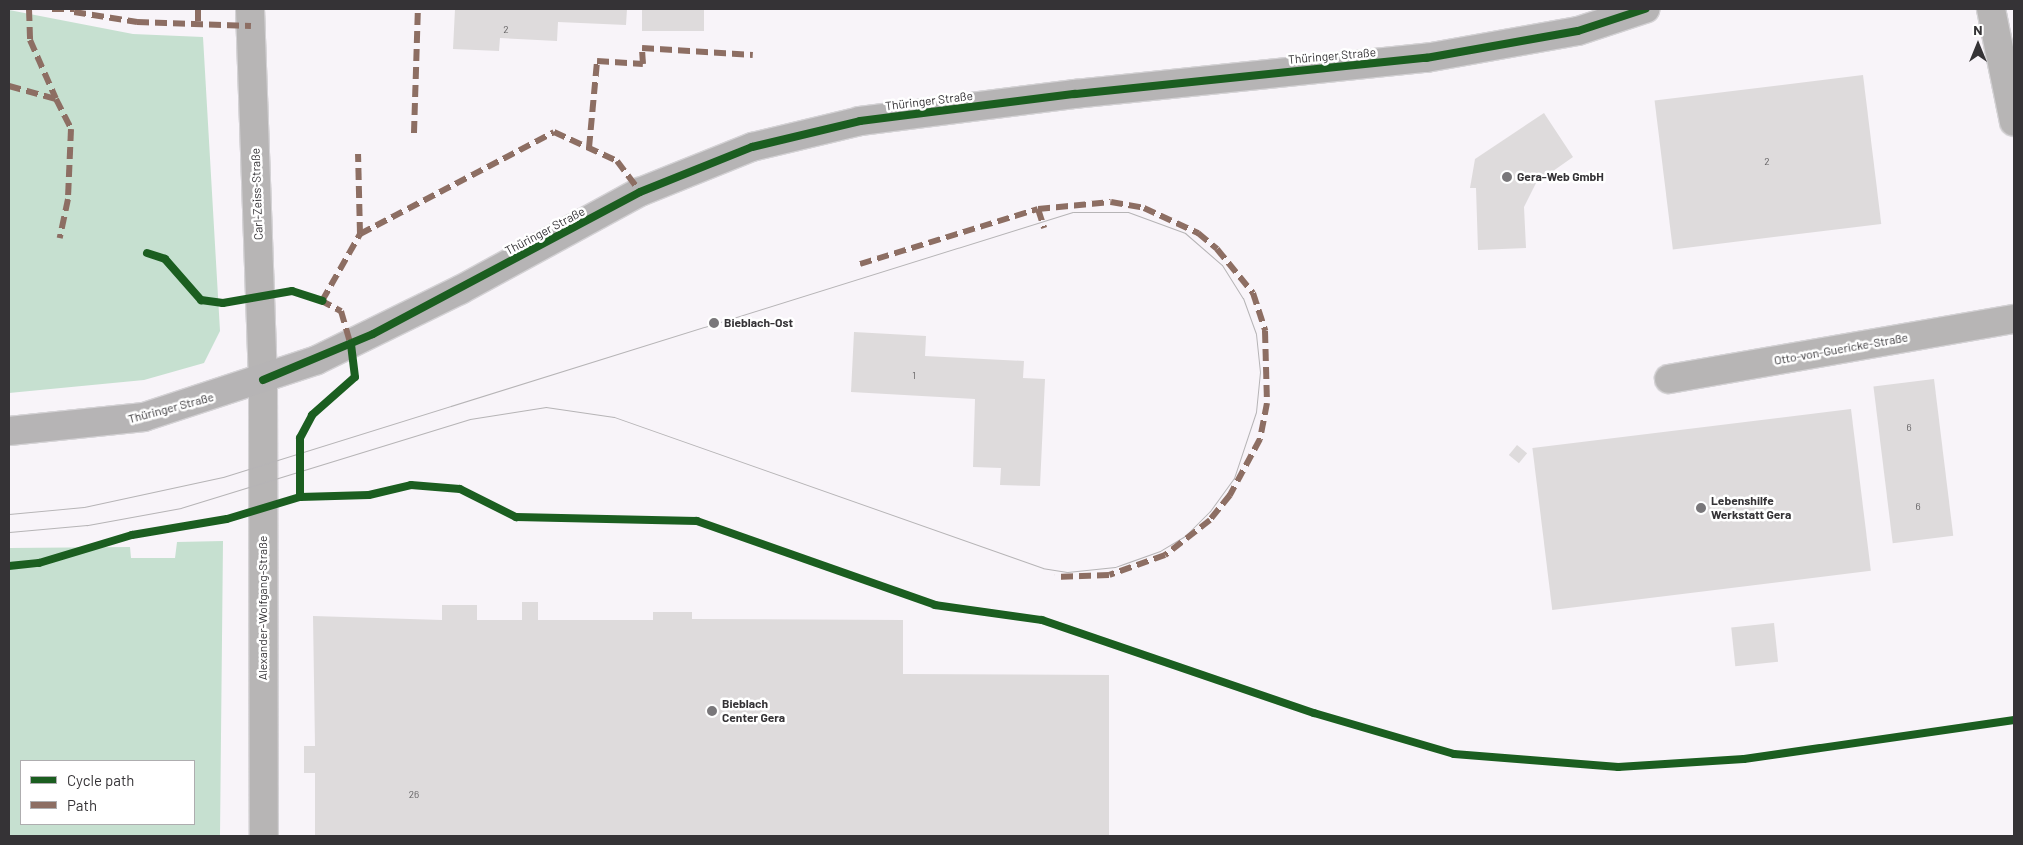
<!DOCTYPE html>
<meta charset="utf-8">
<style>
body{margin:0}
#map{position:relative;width:2023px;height:845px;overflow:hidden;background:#f8f4f9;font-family:Barlow,sans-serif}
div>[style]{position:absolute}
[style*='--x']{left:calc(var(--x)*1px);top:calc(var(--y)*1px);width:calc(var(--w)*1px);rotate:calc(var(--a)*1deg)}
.green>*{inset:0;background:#c6e0d0}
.building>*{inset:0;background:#dedbdc;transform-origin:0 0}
.roads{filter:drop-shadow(1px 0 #d4d2d5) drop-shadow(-1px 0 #d4d2d5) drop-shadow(0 1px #d4d2d5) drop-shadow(0 -1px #d4d2d5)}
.street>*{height:28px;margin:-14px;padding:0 14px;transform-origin:14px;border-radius:14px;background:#b7b5b5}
.secondary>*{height:28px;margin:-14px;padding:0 14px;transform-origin:14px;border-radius:14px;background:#b6b4b5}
.tram>*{height:1px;margin:-0.5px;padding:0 0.5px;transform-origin:0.5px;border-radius:0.5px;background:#b6b4b6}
.quiet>*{height:6px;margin-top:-3px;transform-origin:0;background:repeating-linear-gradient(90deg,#8d6e63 0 12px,transparent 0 18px)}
.cycleway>*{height:8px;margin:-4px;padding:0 4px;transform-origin:4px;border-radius:4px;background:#1b5e20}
.dots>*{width:14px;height:14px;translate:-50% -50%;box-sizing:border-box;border:2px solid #fff;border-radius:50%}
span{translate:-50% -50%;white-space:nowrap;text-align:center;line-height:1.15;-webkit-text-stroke:5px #fff;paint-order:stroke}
.number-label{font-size:10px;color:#626062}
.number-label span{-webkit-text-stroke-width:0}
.street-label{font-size:12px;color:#353336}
.poi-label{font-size:12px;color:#353336;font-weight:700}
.left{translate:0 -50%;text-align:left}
.frame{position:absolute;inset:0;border:10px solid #353336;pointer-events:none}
.legend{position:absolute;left:20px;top:760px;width:175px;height:65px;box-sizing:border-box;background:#fff;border:1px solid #aeadaf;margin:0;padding:6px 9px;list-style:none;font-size:15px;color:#353336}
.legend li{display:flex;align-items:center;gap:10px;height:25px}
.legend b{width:25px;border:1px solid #aeadaf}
.north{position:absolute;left:1953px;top:20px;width:50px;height:50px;-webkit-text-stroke:4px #fff;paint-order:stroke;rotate:0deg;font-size:14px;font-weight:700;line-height:20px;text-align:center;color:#353336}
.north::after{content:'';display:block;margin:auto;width:18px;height:22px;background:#353336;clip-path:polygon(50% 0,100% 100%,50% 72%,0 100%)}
</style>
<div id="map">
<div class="green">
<div style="clip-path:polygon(9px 10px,133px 34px,203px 37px,220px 331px,204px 363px,144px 380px,9px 393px)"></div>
<div style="clip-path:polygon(evenodd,223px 541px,220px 836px,9px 836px,9px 548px,130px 547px,131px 558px,175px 558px,177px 542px,223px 541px,21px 761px,194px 761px,194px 824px,21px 824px,21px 761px)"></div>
</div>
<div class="building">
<div style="clip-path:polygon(455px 9px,627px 9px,626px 25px,558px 22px,557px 41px,500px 38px,499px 51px,453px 49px)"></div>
<div style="left:642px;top:9px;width:62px;height:22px"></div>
<div style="left:1863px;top:75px;width:150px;height:210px;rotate:83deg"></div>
<div style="clip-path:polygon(1544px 113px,1573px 157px,1536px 183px,1524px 207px,1526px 248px,1478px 250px,1476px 188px,1470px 188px,1475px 159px)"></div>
<div style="clip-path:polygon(854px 332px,926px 336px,925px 356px,1024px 361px,1023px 378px,1045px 379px,1040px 486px,1000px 485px,1001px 468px,973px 467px,975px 399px,851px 392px)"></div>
<div style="left:1934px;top:379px;width:158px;height:61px;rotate:83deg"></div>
<div style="left:1851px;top:409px;width:163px;height:321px;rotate:83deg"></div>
<div style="left:1517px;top:445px;width:13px;height:13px;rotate:39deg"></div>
<div style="clip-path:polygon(522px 602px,538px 602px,538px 620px,653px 620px,653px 612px,692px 612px,692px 619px,903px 620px,903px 674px,1109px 675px,1109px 836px,315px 836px,315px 773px,304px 773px,304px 746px,315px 746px,313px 616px,442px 620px,442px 605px,477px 605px,477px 620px,522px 620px)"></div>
<div style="left:1774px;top:623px;width:39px;height:43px;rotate:84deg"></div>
</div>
<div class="roads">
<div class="street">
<div style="--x:250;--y:9;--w:371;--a:88"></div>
<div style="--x:263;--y:380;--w:456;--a:89.9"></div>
<div style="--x:1991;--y:9;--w:115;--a:78.5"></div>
<div style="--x:1669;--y:379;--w:350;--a:-9.9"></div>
</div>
<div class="secondary">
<div style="--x:9;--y:431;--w:136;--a:-5.9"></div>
<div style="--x:144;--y:417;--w:182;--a:-18.2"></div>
<div style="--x:317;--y:360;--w:159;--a:-26.1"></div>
<div style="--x:460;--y:290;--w:205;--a:-28.6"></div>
<div style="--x:640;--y:192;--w:121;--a:-21.9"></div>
<div style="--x:752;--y:147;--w:111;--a:-13.5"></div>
<div style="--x:860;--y:121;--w:217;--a:-7.2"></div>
<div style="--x:1075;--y:94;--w:353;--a:-5.9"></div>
<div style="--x:1426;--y:58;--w:154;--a:-10.1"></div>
<div style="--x:1578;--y:31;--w:71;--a:-18.2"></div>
</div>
</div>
<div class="tram">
<div style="--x:9;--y:514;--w:75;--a:-5.3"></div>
<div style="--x:84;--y:507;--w:142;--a:-12.2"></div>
<div style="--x:223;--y:477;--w:890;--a:-17.32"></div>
<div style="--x:1073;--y:212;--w:55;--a:0"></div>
<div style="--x:1128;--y:212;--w:61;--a:20.2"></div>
<div style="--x:1185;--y:233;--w:49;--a:40.9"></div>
<div style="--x:1222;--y:265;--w:39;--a:58"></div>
<div style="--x:1243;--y:298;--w:38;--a:70"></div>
<div style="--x:1256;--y:334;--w:38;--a:84"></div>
<div style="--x:1260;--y:372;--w:40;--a:95.7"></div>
<div style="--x:1256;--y:412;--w:70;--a:108.4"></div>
<div style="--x:1234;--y:478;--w:41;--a:126"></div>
<div style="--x:1210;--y:511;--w:35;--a:135"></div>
<div style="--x:1185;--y:536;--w:29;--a:149"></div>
<div style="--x:1160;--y:551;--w:48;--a:160.4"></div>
<div style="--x:1115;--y:567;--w:48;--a:174.1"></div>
<div style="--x:1067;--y:572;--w:24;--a:-171"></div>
<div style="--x:1043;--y:568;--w:455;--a:-160.6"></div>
<div style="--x:614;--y:417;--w:69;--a:-171.6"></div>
<div style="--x:546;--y:407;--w:77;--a:171"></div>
<div style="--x:470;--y:419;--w:302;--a:162.9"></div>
<div style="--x:181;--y:508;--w:96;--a:169.7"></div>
<div style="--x:87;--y:525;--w:78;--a:174.9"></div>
</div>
<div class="quiet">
<div style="--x:29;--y:9;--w:31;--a:88"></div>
<div style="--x:30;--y:40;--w:64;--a:66.2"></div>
<div style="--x:52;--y:9;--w:22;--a:0"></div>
<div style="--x:198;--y:9;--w:12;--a:90"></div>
<div style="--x:74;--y:12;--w:64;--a:9"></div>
<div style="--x:137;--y:22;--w:114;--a:2"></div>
<div style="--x:9;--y:86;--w:49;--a:15.5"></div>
<div style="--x:56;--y:99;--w:34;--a:63"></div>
<div style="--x:71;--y:129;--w:70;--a:92.5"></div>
<div style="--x:68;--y:199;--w:40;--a:102"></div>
<div style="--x:414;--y:133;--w:124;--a:-88.2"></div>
<div style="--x:589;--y:148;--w:87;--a:-84.7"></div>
<div style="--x:597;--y:61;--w:46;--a:3.7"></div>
<div style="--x:643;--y:64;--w:16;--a:-94"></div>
<div style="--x:642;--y:48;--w:111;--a:3.6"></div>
<div style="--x:1038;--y:209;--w:20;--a:72"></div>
<div style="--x:360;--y:234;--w:219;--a:-27.7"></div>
<div style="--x:554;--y:132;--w:69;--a:24.7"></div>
<div style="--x:617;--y:161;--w:39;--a:53"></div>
<div style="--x:860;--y:264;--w:186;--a:-17.2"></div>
<div style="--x:1038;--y:209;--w:73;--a:-5.5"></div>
<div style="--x:1111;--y:202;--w:34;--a:10"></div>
<div style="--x:1144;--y:208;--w:60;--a:24.8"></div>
<div style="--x:1198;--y:233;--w:25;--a:40"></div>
<div style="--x:1217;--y:249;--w:57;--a:50.7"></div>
<div style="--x:1253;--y:293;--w:40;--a:72"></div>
<div style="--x:1265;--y:331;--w:72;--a:88.4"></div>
<div style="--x:1267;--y:403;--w:37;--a:101"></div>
<div style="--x:1260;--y:439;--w:64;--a:118.2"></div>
<div style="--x:1230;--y:495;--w:32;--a:129"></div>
<div style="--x:1210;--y:520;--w:57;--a:142.1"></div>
<div style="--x:1165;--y:555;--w:59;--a:160.3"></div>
<div style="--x:1109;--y:575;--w:54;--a:177.9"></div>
<div style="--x:320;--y:300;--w:24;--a:28"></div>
<div style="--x:341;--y:311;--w:36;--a:74"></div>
<div style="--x:322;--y:301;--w:77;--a:-60.4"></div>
<div style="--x:360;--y:234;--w:80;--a:-91.4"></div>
</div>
<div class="cycleway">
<div style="--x:147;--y:253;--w:19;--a:18"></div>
<div style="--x:165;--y:259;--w:55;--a:48.7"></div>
<div style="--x:201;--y:300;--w:22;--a:8"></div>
<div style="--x:223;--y:303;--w:70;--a:-9.9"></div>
<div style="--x:292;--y:291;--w:32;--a:18"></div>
<div style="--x:263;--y:380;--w:119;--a:-22.7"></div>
<div style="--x:373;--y:334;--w:302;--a:-28"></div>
<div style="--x:640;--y:192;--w:121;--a:-21.9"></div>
<div style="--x:752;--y:147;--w:111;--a:-13.5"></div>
<div style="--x:860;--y:121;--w:217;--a:-7.2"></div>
<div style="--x:1075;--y:94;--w:353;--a:-5.9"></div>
<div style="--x:1426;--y:58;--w:154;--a:-10.1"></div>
<div style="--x:1578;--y:31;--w:71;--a:-18.2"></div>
<div style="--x:300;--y:497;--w:59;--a:-90"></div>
<div style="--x:300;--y:438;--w:26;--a:-62"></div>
<div style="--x:312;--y:415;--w:57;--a:-41.5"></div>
<div style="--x:355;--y:377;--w:32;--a:-97"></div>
<div style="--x:9;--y:566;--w:30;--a:-6"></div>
<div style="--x:39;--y:563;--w:97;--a:-16.8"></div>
<div style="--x:132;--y:535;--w:96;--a:-9.6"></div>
<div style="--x:227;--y:519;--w:76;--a:-16.8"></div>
<div style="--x:300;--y:497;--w:69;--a:-1.7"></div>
<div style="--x:369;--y:495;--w:43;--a:-13.4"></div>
<div style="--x:411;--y:485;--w:49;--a:4.7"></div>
<div style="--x:460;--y:489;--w:63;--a:26.6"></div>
<div style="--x:516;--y:517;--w:181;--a:1.3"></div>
<div style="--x:697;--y:521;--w:252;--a:19.4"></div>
<div style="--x:935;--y:605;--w:108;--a:8"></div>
<div style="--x:1042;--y:620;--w:287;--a:18.9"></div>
<div style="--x:1314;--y:713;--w:146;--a:16.3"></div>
<div style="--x:1454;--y:754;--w:165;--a:4.5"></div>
<div style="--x:1618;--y:767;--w:126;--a:-3.6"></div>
<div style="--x:1744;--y:759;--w:273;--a:-8.2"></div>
</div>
<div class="dots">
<div style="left:1507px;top:177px;background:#79777a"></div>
<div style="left:714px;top:323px;background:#79777a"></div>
<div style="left:1701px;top:508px;background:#79777a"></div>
<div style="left:712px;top:711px;background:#79777a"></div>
</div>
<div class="number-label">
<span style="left:506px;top:30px">2</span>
<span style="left:1767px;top:162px">2</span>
<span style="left:914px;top:376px">1</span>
<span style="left:1909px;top:428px">6</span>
<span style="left:1918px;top:507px">6</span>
<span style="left:414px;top:795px">26</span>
</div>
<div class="street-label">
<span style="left:1332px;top:56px;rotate:-5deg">Thüringer Straße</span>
<span style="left:929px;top:101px;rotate:-7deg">Thüringer Straße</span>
<span style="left:257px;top:194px;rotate:-92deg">Carl-Zeiss-Straße</span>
<span style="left:545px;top:231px;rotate:-28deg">Thüringer Straße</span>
<span style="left:1841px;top:349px;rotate:-10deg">Otto-von-Guericke-Straße</span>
<span style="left:171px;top:408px;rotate:-15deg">Thüringer Straße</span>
<span style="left:263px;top:608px;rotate:-90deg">Alexander-Wolfgang-Straße</span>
</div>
<div class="poi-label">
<span class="left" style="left:1517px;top:177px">Gera-Web GmbH</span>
<span class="left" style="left:724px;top:323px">Bieblach-Ost</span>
<span class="left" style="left:1711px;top:508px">Lebenshilfe<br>Werkstatt Gera</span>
<span class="left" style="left:722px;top:711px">Bieblach<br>Center Gera</span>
</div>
<div class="frame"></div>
<ul class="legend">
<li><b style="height:6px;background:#1b5e20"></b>Cycle path</li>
<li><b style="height:6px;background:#8d6e63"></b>Path</li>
</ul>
<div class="north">N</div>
</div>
